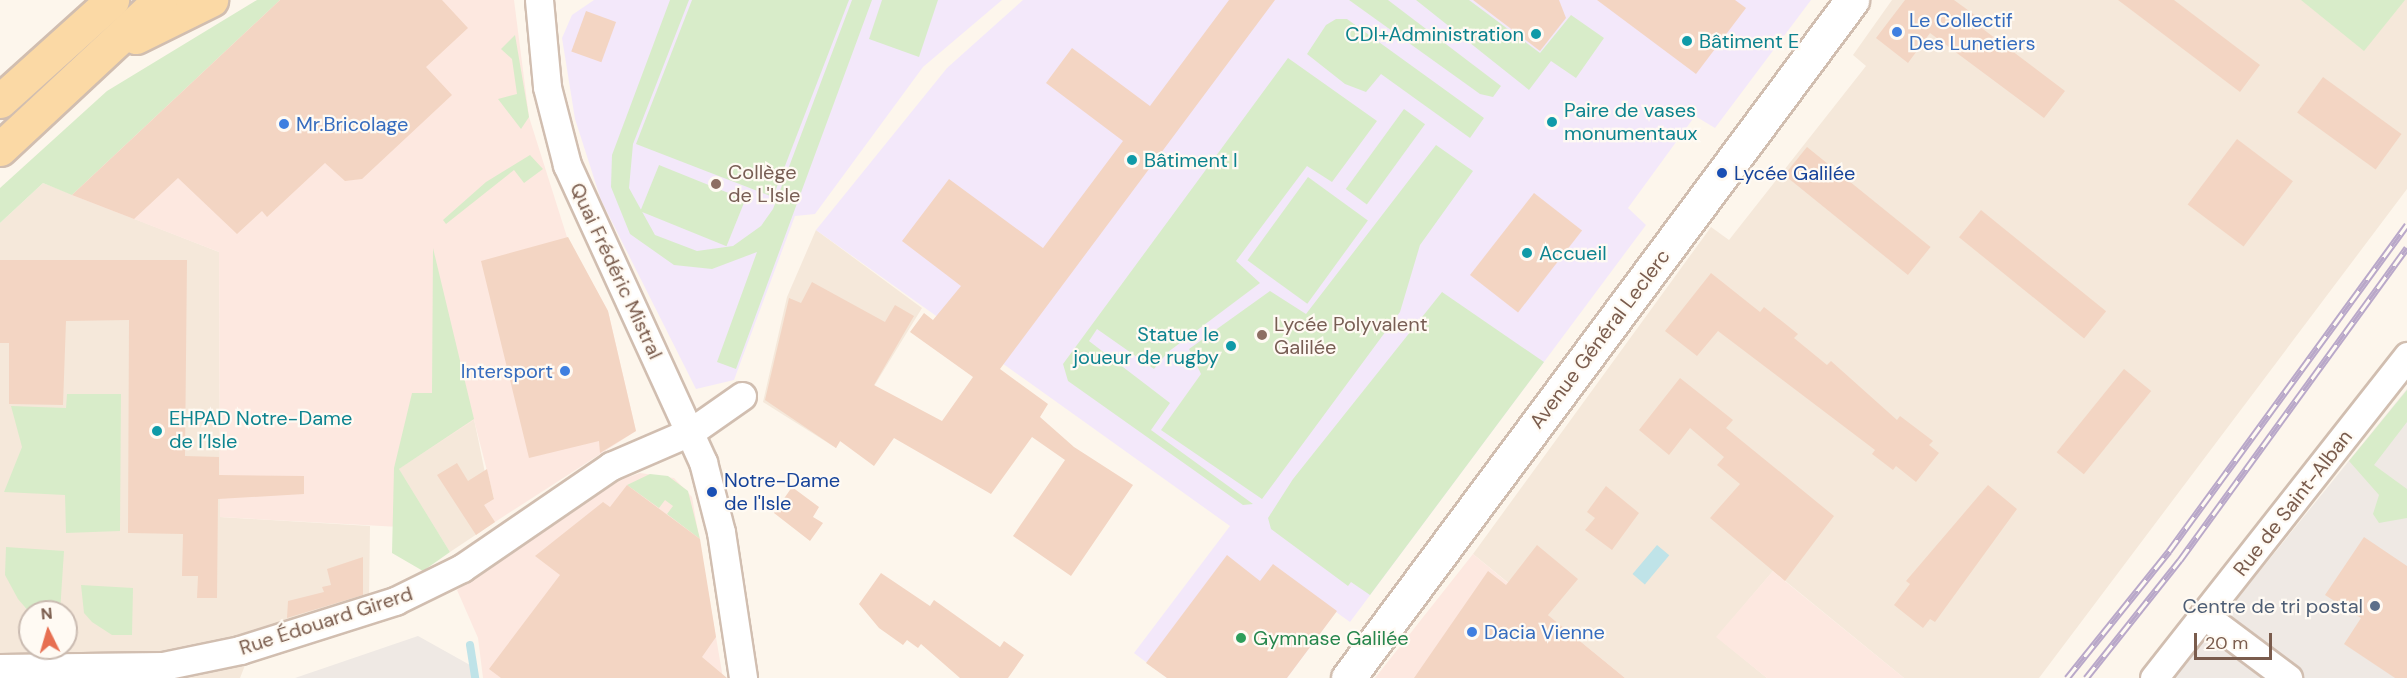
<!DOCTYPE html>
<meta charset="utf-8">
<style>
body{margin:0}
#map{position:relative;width:2407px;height:678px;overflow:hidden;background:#fdf6ec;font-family:"DM Sans",sans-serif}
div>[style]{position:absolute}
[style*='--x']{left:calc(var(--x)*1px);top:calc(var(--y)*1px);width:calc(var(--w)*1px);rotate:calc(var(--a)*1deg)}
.residential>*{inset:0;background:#f5e8da}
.commercial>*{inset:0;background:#fde8e0}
.industrial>*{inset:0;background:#efe9e4}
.education>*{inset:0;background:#f3e8fa}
.green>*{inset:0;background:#d8ecc9;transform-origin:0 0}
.water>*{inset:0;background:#bfe3e8;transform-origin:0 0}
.stream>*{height:8px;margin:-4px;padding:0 4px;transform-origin:4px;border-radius:4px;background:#bfe3e8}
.building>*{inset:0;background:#f3d5c3;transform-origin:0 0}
.roads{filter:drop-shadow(2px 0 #d1beb0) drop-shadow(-2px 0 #d1beb0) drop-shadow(0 2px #d1beb0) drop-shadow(0 -2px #d1beb0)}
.minor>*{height:27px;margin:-13.5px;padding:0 13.5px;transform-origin:13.5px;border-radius:13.5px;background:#fff}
.secondary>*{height:33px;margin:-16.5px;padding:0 16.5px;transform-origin:16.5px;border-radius:16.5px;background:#fff}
.primary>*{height:33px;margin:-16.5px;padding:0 16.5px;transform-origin:16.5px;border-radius:16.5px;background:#fbd9a5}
.rail>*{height:7px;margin-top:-3.5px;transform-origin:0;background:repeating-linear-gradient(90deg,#fffaf3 0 14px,#b9a8c9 0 28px);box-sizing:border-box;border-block:2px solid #b9a8c9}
.dots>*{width:16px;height:16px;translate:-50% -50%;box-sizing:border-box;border:3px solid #fffaf3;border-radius:50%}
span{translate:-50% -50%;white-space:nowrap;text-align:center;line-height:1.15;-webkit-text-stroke:4.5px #fffaf3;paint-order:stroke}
.shop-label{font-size:20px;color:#366cbe}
.left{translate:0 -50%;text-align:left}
.right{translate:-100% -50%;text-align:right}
.culture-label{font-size:20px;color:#0d838f}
.education-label{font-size:20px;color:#785e54}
.transit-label{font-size:20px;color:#164399}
.street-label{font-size:20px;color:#7a5c4d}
.service-label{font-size:20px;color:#4e5e75}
.leisure-label{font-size:20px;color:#27864d}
.north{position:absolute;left:18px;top:600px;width:60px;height:60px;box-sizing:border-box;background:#fffaf3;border:2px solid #cabbb1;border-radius:50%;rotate:355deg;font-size:16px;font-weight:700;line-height:24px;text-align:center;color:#7a5c4d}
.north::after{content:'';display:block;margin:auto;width:21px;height:27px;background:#e76f51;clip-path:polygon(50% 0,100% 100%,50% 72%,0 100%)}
.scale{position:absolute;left:2194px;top:633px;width:78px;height:27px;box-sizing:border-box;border:3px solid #7a5c4d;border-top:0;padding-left:8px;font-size:18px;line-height:21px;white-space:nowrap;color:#7a5c4d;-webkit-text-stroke:4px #fffaf3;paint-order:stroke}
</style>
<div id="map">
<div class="residential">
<div style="clip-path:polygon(1892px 0,2407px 0,2407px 189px,2039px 678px,1904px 678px,1773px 571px,1717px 637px,1767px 678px,1625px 678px,1473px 554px,1711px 227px,1729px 240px,1866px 66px,1853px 55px)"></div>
<div style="clip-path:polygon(evenodd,43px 183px,219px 252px,220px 517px,370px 526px,369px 599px,257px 635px,240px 678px,0 678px,0 223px,43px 183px,30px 612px,66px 612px,66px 648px,30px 648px,30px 612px)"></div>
<div style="clip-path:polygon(816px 230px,922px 308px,836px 448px,763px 402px,787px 297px)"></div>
<div style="clip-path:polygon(474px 419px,495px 522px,450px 552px,398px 469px)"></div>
</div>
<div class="commercial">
<div style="clip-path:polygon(280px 0,514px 0,529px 117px,567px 237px,608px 311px,636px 431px,495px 522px,484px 505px,494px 498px,474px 420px,399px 469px,436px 529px,220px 517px,219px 252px,72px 195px)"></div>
<div style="clip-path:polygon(640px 473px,674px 478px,692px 497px,723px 678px,483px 678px,478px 638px,457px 590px,620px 480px)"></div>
<div style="clip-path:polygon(1473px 554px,1532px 603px,1625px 678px,1375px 678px)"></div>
<div style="clip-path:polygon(1773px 571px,1786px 582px,1904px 678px,1767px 678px,1716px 637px)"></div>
</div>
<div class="industrial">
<div style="clip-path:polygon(2407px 389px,2407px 678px,2169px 678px,2259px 572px)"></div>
<div style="clip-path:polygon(418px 636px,470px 665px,472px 678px,295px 678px)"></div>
</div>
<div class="education">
<div style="clip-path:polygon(594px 0,1002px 0,923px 67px,815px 214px,795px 216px,734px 380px,696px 389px,601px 200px,575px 119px,562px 38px,572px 15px)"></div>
<div style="clip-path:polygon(1023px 0,1811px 0,1715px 128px,1695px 116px,1628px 208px,1646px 225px,1350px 622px,1336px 612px,1287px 678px,1167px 678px,1134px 653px,1230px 526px,816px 230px,947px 68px)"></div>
</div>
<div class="green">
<div style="clip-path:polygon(257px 0,280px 0,72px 195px,43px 183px,0 223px,0 188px,107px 91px)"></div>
<div style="clip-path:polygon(670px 0,689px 0,633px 144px,629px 188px,655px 235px,697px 251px,733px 246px,761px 226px,773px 209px,852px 0,872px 0,736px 369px,717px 362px,757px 252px,712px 269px,674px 265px,630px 234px,611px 187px,612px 155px)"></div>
<div style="clip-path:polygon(692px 0,849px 0,773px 197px,636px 144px)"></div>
<div style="clip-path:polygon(882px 0,938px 0,919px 57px,869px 39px)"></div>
<div style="clip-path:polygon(1349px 0,1388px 0,1501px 86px,1493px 97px,1480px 94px)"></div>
<div style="clip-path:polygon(1416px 0,1469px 0,1540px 53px,1571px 15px,1604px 38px,1576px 78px,1551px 61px,1529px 90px)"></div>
<div style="clip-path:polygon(2301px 0,2405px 0,2364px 51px)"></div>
<div style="clip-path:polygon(1336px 19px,1347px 19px,1484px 118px,1470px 138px,1381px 74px,1366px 92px,1345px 84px,1307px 54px,1326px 25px)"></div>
<div style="clip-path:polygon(515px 35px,529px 117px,521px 129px,498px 99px,517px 94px,512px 59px,501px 49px)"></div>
<div style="clip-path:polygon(1288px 58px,1377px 121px,1332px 182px,1307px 166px,1236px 261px,1260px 283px,1168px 352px,1154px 369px,1097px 329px,1089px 341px,1170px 403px,1151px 430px,1253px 504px,1243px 505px,1068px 381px,1063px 364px)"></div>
<div style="left:1404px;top:109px;width:26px;height:99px;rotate:36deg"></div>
<div style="clip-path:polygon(1436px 145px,1473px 171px,1420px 245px,1400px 312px,1262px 499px,1161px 430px,1201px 374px,1189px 349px,1270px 291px,1306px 314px)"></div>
<div style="clip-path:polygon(530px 155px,543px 169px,524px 183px,514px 170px,446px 224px,443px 220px,486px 182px)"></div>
<div style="left:659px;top:165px;width:93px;height:50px;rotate:22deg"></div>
<div style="left:1308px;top:177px;width:74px;height:103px;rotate:36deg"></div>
<div style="clip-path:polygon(433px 248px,474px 419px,399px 469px,450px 552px,423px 571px,392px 553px,394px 468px,412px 393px,432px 393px)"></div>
<div style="clip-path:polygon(1442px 292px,1544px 362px,1370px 595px,1351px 582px,1348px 586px,1271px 529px,1268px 518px,1293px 479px)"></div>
<div style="clip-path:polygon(2407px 390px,2407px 422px,2374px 465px,2407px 489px,2407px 518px,2379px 523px,2373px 514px,2379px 495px,2349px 461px)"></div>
<div style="clip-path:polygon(67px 394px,121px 394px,120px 531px,66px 533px,65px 495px,4px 492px,22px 447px,11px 406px,66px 408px)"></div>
<div style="clip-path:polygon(650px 474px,668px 476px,688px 491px,700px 539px,667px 514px,673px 506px,665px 500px,659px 508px,627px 485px)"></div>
<div style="clip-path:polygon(6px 547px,64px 551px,60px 612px,30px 613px,18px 599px,5px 575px)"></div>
<div style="clip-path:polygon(81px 585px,133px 588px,132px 635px,112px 635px,92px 622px,84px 613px)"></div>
</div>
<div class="water">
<div style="left:1657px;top:545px;width:16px;height:38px;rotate:40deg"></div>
</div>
<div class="stream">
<div style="--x:470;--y:645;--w:33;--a:81"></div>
</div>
<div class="building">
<div style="clip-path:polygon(280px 0,442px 0,468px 28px,426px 67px,452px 95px,362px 179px,345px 181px,325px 163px,267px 217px,262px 211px,237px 234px,178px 178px,134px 219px,72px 195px)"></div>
<div style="clip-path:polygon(1229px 0,1275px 0,1000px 369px,1048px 404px,1040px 417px,1074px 447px,1133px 485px,1071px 576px,1013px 536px,1065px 460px,1032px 437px,991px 494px,894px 438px,874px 466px,840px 441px,836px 448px,765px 400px,789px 298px,801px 303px,812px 282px,885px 322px,895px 305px,914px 316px,874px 385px,942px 421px,973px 377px,910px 332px,924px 313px,933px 320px,961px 286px,902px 241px,949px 179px,1043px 248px,1123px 141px,1046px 83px,1072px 48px,1150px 106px)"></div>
<div style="clip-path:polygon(1473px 0,1559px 0,1566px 18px,1540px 51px)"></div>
<div style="clip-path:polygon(1597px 0,1735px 0,1746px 8px,1696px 74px)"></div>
<div style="clip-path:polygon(1905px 0,1954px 0,1983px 21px,1979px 26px,2065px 91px,2044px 118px,1930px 33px,1908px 63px,1876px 38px)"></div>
<div style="clip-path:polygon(2118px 0,2174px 0,2260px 65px,2240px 92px)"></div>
<div style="left:586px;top:11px;width:32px;height:43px;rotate:20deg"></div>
<div style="left:2323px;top:77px;width:97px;height:44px;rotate:36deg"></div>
<div style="left:2237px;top:139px;width:70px;height:82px;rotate:37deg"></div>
<div style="left:1807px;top:147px;width:159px;height:36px;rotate:39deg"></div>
<div style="left:1534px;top:193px;width:61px;height:104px;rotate:38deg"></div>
<div style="left:1981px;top:210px;width:161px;height:35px;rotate:39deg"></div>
<div style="clip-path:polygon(568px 237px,608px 311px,636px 431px,600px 453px,599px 441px,529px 458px,481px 261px)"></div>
<div style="clip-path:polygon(0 260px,187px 260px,185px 456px,219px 457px,219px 475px,304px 476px,304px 494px,218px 499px,217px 598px,197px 598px,198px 576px,182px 576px,183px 534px,128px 533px,129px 320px,66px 321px,63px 405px,9px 404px,9px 343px,0 343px)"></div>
<div style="clip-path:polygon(1711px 273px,1760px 312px,1764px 307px,1798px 334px,1794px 338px,1827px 365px,1831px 361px,1897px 420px,1900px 416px,1933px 441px,1929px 445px,1939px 453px,1916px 482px,1896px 466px,1893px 470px,1872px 454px,1875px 450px,1718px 331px,1697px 356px,1665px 331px)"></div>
<div style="left:2124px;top:369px;width:35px;height:107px;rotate:39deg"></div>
<div style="clip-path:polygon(1680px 378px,1733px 420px,1726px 428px,1834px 516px,1785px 581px,1710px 518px,1740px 484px,1717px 465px,1724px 457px,1690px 428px,1669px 455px,1639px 430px)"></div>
<div style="clip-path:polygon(457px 463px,468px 481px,487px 469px,494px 499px,484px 505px,495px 522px,476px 535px,437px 475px)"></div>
<div style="clip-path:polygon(627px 485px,700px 539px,716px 637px,702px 657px,727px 678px,501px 678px,489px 669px,560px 575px,535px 556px,603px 502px,610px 507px)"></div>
<div style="clip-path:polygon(1988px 485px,2017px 509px,1935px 622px,1930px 619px,1923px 628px,1894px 605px,1910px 584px,1906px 581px)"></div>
<div style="clip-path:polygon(1606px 486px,1639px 513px,1612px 550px,1585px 530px,1595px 518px,1587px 512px)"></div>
<div style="clip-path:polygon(792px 487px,819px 507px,813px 517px,823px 523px,810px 541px,774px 513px)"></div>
<div style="clip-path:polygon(2364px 537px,2407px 566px,2407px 678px,2395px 678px,2344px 644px,2361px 618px,2325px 595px)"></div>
<div style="clip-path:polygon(1537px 545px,1578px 579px,1548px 615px,1625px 678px,1414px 678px,1488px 571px,1506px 585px)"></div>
<div style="clip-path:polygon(1227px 555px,1260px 581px,1273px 564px,1337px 611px,1287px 678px,1167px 678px,1146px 663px)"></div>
<div style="clip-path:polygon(363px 557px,363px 595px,287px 618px,288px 601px,324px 592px,322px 587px,331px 585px,327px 569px)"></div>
<div style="clip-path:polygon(881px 573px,930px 606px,934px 600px,1000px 647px,1004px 641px,1024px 655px,1008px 678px,960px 678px,921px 644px,918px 648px,907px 640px,903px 645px,879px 628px,859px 604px)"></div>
</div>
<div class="roads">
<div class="minor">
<div style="--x:539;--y:0;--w:87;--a:84.7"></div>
<div style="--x:547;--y:87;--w:81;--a:75.6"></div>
<div style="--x:567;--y:165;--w:327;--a:65.4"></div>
<div style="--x:703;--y:462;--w:72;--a:75.6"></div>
<div style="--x:721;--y:532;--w:148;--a:81.4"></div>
<div style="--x:2205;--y:616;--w:104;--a:36.8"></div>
<div style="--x:0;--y:668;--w:163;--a:-0.7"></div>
<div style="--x:163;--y:666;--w:79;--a:-11.7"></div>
<div style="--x:240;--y:650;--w:163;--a:-17.5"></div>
<div style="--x:395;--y:601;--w:75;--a:-26.2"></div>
<div style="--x:462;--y:568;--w:181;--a:-34.4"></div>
<div style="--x:611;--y:466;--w:88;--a:-23.4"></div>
<div style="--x:692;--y:431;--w:61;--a:-35"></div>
<div style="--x:2154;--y:678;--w:410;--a:-51.8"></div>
</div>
<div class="secondary">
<div style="--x:1348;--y:678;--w:845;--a:-53.37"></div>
</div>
<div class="primary">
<div style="--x:136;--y:37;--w:84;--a:-26.3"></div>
<div style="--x:0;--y:101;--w:151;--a:-42"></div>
<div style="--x:0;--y:149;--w:219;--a:-43"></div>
</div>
</div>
<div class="rail">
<div style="--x:2067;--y:678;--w:163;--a:-51.2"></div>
<div style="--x:2169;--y:551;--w:404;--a:-53.9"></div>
<div style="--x:2086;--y:678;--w:151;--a:-51.5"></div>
<div style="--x:2180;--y:560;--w:386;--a:-54"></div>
</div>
<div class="dots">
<div style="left:1897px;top:32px;background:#3f7fe0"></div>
<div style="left:1536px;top:34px;background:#0f9aa8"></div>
<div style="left:1687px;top:41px;background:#0f9aa8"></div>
<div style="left:1552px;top:122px;background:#0f9aa8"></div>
<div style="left:284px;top:124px;background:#3f7fe0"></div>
<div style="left:1132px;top:160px;background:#0f9aa8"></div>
<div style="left:1722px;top:173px;background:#1a4fb4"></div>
<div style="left:716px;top:184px;background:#8d6e63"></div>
<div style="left:1527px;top:253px;background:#0f9aa8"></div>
<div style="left:1262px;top:335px;background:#8d6e63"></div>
<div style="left:1231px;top:346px;background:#0f9aa8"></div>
<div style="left:565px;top:371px;background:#3f7fe0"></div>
<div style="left:157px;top:431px;background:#0f9aa8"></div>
<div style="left:712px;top:492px;background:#1a4fb4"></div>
<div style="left:2375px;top:606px;background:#5c6f8a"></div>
<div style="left:1472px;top:632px;background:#3f7fe0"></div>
<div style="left:1241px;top:638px;background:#2e9e5b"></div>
</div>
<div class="shop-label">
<span class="left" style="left:1909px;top:32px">Le Collectif<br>Des Lunetiers</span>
<span class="left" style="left:296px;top:124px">Mr.Bricolage</span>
<span class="right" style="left:553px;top:371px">Intersport</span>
<span class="left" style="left:1484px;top:632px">Dacia Vienne</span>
</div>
<div class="culture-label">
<span class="right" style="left:1524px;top:34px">CDI+Administration</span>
<span class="left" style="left:1699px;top:41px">Bâtiment E</span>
<span class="left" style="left:1564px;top:122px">Paire de vases<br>monumentaux</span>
<span class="left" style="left:1144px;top:160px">Bâtiment I</span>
<span class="left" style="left:1539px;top:253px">Accueil</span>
<span class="right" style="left:1219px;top:346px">Statue le<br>joueur de rugby</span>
<span class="left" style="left:169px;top:430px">EHPAD Notre-Dame<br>de l’Isle</span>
</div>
<div class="education-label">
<span class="left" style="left:728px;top:184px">Collège<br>de L'Isle</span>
<span class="left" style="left:1274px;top:336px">Lycée Polyvalent<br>Galilée</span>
</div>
<div class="transit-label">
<span class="left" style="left:1734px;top:173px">Lycée Galilée</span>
<span class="left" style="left:724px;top:492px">Notre-Dame<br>de l'Isle</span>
</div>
<div class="street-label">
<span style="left:616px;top:271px;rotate:65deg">Quai Frédéric Mistral</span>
<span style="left:1600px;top:339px;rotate:-53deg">Avenue Général Leclerc</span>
<span style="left:2293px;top:503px;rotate:-52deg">Rue de Saint-Alban</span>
<span style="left:326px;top:621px;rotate:-18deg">Rue Édouard Girerd</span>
</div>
<div class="service-label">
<span class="right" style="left:2363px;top:606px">Centre de tri postal</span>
</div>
<div class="leisure-label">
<span class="left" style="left:1253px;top:638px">Gymnase Galilée</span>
</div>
<div class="north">N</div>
<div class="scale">20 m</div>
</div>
